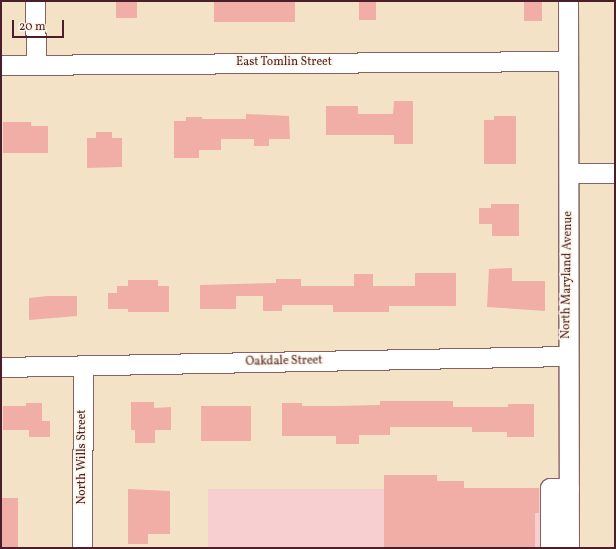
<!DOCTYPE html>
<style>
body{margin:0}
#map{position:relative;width:616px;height:549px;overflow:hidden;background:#f4e2c7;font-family:Vollkorn,serif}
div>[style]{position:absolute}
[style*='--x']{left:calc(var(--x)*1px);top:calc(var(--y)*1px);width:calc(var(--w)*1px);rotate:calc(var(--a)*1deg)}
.built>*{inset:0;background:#f7cfd0;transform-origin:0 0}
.building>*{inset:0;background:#f0aea7;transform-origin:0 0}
.roads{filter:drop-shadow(1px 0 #866362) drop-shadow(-1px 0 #866362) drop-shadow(0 1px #866362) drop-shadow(0 -1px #866362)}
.minor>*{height:19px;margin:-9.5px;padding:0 9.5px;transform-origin:9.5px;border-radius:9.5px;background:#fff}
span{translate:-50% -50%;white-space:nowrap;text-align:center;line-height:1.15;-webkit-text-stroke:3px #fcf5e5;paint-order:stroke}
.street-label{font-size:12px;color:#4a1f2b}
.frame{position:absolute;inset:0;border:2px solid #4a1f2b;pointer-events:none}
.scale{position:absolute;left:12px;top:20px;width:52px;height:18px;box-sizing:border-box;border:2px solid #4a1f2b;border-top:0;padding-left:5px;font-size:12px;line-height:14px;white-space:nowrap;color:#4a1f2b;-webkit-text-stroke:3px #fcf5e5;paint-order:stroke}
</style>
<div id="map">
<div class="built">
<div style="left:560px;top:489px;width:59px;height:352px;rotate:90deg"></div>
</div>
<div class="building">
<div style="left:116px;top:1px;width:21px;height:17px"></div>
<div style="left:214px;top:1px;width:81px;height:21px"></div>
<div style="left:359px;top:1px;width:17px;height:19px"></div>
<div style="left:524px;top:1px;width:18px;height:20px"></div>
<div style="clip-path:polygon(394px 101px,413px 101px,413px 144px,394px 144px,394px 135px,326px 135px,326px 106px,358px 106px,358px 114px,393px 114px)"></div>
<div style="clip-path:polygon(246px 114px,289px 116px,290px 139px,269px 139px,269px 146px,254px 146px,254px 139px,221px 139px,221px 150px,199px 150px,199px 158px,174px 158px,174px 121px,186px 121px,186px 117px,202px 117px,202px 119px,246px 119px)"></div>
<div style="clip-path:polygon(494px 116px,516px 116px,516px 164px,484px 164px,484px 120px,494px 120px)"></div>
<div style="clip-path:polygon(3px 122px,31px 122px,31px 126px,48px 126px,48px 153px,3px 153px)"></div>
<div style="clip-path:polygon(96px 132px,112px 132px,112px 138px,122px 138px,122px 167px,87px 168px,87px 138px,96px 138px)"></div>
<div style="clip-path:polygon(491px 204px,519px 204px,519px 236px,492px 236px,492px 224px,479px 224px,479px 208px,491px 208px)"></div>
<div style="clip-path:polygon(512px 268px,512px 281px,545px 281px,545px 311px,487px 307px,489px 269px)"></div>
<div style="clip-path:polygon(415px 273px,456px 273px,456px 306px,389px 306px,389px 312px,333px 312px,333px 305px,282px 305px,282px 311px,263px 311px,263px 296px,236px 296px,236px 309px,200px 309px,200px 285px,276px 283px,276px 279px,301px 279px,301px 286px,354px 286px,354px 274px,373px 274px,373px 286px,415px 286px)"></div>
<div style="clip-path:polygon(128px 280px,158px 280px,158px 286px,169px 286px,169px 312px,128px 312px,128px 309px,108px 309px,108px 293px,117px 293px,117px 286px,128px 286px)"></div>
<div style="clip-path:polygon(48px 296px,77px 296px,77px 316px,29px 320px,29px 298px)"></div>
<div style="clip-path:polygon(380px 401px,453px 401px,453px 407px,508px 407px,508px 404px,534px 404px,534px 437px,507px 437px,507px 432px,472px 432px,472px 427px,390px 427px,390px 435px,359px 435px,359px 444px,336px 444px,336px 436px,282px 436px,282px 403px,302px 403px,302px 406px,336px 406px,380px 405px)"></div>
<div style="clip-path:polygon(131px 402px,154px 402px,154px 408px,171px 407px,171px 430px,155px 430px,155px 443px,135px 443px,135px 430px,131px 430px)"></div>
<div style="clip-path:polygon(26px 403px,42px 403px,42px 421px,50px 421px,50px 437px,29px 437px,29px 430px,3px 430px,3px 406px,26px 406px)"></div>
<div style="left:201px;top:406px;width:50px;height:35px"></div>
<div style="clip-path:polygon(384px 475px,437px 475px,437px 481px,464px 481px,464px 488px,539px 488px,539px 513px,535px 513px,535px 548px,384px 548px)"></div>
<div style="clip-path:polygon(128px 489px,170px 491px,170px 534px,148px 534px,148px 544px,128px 544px)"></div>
<div style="left:1px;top:498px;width:17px;height:50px"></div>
</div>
<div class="roads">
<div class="minor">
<div style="--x:35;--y:1;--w:64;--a:89.1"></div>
<div style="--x:568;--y:1;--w:547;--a:89.9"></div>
<div style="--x:1;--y:65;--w:567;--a:-0.4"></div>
<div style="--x:569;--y:173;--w:46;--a:0"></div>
<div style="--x:1;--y:367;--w:566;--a:-1.11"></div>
<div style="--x:82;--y:548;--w:182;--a:-89.7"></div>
<div style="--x:550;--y:548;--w:60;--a:-90"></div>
<div style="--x:550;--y:488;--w:19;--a:0"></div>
</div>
</div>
<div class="street-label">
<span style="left:284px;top:63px">East Tomlin Street</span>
<span style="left:568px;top:275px;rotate:-89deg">North Maryland Avenue</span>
<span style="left:284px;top:362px;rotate:-1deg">Oakdale Street</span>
<span style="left:83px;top:457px;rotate:-90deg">North Wills Street</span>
</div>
<div class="frame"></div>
<div class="scale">20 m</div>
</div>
